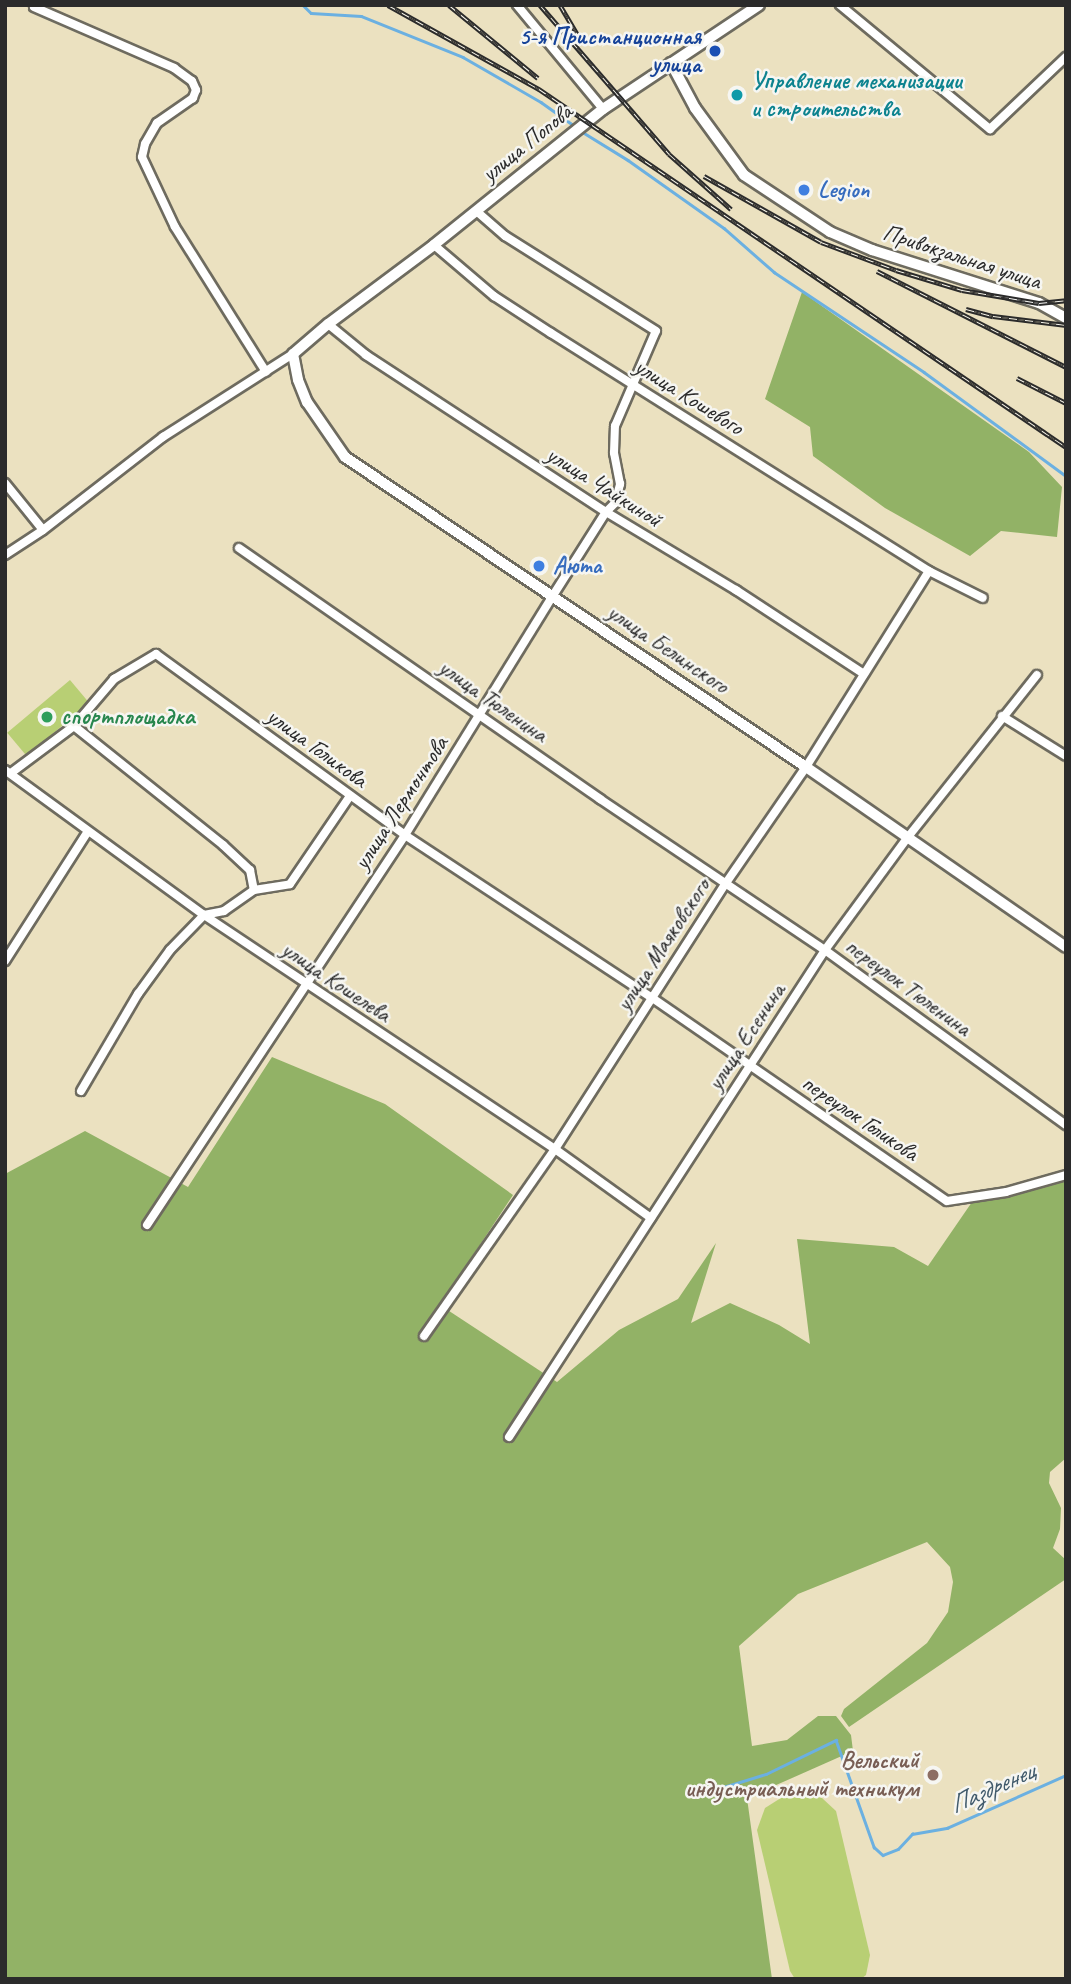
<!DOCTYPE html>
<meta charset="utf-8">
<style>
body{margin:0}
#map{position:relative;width:1071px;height:1984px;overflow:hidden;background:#ebe1c0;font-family:Caveat,sans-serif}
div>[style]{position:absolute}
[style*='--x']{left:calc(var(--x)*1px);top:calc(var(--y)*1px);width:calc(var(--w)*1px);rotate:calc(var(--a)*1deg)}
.green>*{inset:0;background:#b8cf74;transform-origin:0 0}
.forest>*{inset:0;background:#92b266}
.stream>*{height:2.5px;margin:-1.25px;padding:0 1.25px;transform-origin:1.25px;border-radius:1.25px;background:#6bb0e1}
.roads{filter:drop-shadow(2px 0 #6e6b5f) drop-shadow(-2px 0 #6e6b5f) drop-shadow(0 2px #6e6b5f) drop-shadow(0 -2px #6e6b5f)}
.minor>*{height:8px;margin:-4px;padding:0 4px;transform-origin:4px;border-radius:4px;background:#fff}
.tertiary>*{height:10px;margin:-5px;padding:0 5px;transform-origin:5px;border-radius:5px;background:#fff}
.rail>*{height:5px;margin-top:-2.5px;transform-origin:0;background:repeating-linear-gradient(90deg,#f6f6f2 0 8px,#2b2b2b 0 16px);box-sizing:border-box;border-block:2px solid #2b2b2b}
.dots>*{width:19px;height:19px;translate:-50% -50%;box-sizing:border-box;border:4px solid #f6f6f2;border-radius:50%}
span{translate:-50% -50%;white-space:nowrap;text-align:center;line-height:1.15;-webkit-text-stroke:5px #f6f6f2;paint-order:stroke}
.transit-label{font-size:24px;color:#164399;font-weight:700}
.right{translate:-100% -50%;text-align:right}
.culture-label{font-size:24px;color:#0d838f;font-weight:700}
.left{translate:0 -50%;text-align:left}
.street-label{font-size:24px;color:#2b2b2b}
.shop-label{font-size:24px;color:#366cbe;font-weight:700}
.leisure-label{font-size:24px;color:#27864d;font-weight:700}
.education-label{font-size:24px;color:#785e54;font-weight:700}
.water-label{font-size:26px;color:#415a6b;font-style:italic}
.frame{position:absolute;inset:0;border:7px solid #2b2b2b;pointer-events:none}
</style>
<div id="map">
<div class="green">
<div style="left:70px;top:680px;width:30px;height:82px;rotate:50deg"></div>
<div style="clip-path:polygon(804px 1794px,822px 1798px,836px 1811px,870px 1955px,866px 1975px,861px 1979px,795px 1979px,790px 1971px,757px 1830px,765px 1808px,784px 1796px)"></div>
</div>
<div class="forest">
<div style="clip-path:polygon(802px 292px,1029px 452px,1062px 487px,1057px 537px,1001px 531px,970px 556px,885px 508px,813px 456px,810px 427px,765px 399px)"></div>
<div style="clip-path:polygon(272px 1057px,385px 1104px,513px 1195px,440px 1305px,557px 1382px,619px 1330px,678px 1299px,716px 1243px,691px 1323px,730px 1303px,779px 1325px,810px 1344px,797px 1239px,894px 1247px,928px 1266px,972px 1202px,1066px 1179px,1066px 1458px,1050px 1472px,1049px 1483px,1061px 1508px,1060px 1529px,1053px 1548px,1066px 1560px,1066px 1579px,849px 1727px,841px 1716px,844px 1709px,927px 1643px,948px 1612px,953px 1582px,950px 1567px,927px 1542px,798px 1594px,739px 1646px,752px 1746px,787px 1740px,818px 1716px,836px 1716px,851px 1735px,853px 1751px,747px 1798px,772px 1979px,5px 1979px,5px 1174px,85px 1131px,188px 1187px)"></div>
</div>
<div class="stream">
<div style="--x:303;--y:5;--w:11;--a:45"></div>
<div style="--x:311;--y:13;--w:50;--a:3.4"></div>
<div style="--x:361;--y:16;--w:110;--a:21.9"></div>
<div style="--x:463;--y:57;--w:90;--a:30"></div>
<div style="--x:541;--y:102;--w:43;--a:35.5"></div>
<div style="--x:581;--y:131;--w:55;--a:31.7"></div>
<div style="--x:628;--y:160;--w:118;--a:35.3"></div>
<div style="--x:724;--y:228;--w:67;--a:41.3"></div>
<div style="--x:774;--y:272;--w:180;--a:33.7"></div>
<div style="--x:924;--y:372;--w:176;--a:36.2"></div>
<div style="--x:919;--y:852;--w:126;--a:34.7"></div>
<div style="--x:694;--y:1796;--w:75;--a:-17"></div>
<div style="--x:766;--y:1774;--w:78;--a:-25.9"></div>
<div style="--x:836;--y:1740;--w:114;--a:70.4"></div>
<div style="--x:874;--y:1847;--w:12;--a:42"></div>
<div style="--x:883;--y:1855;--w:16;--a:-22"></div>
<div style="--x:898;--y:1849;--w:21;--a:-47"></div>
<div style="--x:912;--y:1834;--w:36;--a:-10"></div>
<div style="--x:947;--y:1828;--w:130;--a:-24"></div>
</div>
<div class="roads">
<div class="minor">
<div style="--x:517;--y:5;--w:135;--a:50.4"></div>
<div style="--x:840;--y:5;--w:195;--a:39.6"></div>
<div style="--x:990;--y:129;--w:105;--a:-43.5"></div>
<div style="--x:34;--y:7;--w:153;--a:23.5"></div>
<div style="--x:174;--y:68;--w:22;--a:36"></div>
<div style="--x:192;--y:81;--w:10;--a:66"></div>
<div style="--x:196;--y:90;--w:9;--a:111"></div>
<div style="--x:193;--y:98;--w:44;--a:145.2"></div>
<div style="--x:157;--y:123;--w:24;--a:120"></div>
<div style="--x:145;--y:144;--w:13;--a:103"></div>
<div style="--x:142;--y:157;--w:77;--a:64.8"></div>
<div style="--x:175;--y:227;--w:171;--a:57.9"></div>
<div style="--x:434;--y:245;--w:79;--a:40.4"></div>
<div style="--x:494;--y:296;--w:68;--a:33"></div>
<div style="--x:551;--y:333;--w:447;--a:32.2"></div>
<div style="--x:929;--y:571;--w:60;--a:26.6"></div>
<div style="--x:328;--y:324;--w:49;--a:39.2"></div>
<div style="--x:366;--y:355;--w:287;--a:33.2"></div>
<div style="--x:606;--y:512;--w:152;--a:31"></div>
<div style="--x:736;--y:590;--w:153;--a:33.3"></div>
<div style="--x:5;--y:483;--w:60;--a:51"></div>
<div style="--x:239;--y:548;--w:440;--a:34.8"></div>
<div style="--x:600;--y:799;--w:271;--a:33.9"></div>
<div style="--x:825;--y:950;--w:298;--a:36"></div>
<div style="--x:5;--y:555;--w:45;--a:-33.3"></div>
<div style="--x:43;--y:530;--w:152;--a:-37.8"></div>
<div style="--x:163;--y:437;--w:154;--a:-32.6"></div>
<div style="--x:1002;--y:716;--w:75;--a:32"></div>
<div style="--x:74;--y:726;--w:191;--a:38.6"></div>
<div style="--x:223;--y:845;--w:37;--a:43"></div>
<div style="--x:250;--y:870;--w:20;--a:79"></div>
<div style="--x:5;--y:770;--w:246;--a:36.1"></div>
<div style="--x:204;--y:915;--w:422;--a:33.7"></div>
<div style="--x:555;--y:1149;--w:118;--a:35.7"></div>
<div style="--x:11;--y:773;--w:79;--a:-36.7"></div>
<div style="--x:74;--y:726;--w:62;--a:-49.6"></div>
<div style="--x:114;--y:679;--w:49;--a:-30.8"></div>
<div style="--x:156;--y:654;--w:308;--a:36"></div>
<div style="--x:405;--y:835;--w:295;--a:33.4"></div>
<div style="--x:651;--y:997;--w:359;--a:34.6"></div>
<div style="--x:947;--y:1201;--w:60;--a:-8.7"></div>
<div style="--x:1006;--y:1192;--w:62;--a:-15.8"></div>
<div style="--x:5;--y:961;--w:154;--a:-57.4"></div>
<div style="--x:81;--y:1091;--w:113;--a:-59.6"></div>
<div style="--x:138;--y:994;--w:54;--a:-54"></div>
<div style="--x:170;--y:950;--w:49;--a:-45.8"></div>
<div style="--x:204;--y:915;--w:20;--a:-11"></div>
<div style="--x:224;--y:911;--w:37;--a:-35"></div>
<div style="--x:254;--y:890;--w:36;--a:-9"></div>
<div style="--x:290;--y:884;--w:107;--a:-55.7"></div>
<div style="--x:147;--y:1225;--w:468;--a:-56.5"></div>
<div style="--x:405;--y:835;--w:280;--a:-58.3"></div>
<div style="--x:552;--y:597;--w:101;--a:-57.6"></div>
<div style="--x:606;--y:512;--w:13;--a:-45"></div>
<div style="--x:615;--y:503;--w:20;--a:-75"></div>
<div style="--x:620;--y:484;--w:32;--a:-101"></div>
<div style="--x:614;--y:453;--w:27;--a:-88"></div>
<div style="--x:615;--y:426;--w:103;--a:-66.7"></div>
<div style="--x:656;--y:331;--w:178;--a:-147.8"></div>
<div style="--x:505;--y:236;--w:38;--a:-139"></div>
<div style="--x:424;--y:1336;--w:228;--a:-55"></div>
<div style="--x:555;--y:1149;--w:316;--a:-57.3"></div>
<div style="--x:726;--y:883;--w:141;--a:-55.4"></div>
<div style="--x:806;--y:767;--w:231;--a:-57.9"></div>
<div style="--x:509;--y:1437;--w:581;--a:-57.02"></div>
<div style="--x:825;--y:950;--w:140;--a:-53.7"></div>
<div style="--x:908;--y:837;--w:207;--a:-51.5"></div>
</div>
<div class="tertiary">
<div style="--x:759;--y:5;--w:187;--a:146.3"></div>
<div style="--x:603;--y:109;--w:217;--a:141.2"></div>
<div style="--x:434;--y:245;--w:132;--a:143.3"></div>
<div style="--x:328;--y:324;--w:46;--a:139.4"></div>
<div style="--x:293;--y:354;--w:26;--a:79"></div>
<div style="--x:298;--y:380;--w:24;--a:68"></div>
<div style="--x:307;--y:402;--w:67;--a:55.4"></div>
<div style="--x:345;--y:457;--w:556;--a:33.92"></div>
<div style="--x:806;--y:767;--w:316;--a:34.7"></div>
<div style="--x:671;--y:63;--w:51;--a:61.9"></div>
<div style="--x:695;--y:108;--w:83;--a:53.8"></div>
<div style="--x:744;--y:175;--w:103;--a:33.5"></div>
<div style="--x:830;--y:232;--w:46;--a:23.2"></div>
<div style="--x:872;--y:250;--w:175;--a:17.6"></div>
<div style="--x:1039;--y:303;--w:31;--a:29"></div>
</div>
</div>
<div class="rail">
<div style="--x:388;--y:5;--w:173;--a:29.1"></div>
<div style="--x:539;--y:89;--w:637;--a:34.19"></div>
<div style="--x:449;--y:5;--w:115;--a:39.4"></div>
<div style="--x:540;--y:5;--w:197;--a:49.1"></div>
<div style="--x:669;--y:154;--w:83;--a:41.6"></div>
<div style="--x:560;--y:5;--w:45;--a:59.5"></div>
<div style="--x:704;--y:176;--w:134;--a:29.4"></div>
<div style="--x:821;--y:242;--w:80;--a:20.5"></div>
<div style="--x:896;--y:270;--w:69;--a:16.9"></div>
<div style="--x:962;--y:290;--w:78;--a:9.6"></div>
<div style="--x:1039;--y:303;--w:27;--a:-6"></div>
<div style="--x:877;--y:271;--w:212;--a:26.9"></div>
<div style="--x:966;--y:309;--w:28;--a:15"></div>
<div style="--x:993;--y:316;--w:74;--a:7"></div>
<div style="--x:1017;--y:378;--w:55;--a:27"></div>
</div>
<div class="dots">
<div style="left:715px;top:51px;background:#1a4fb4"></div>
<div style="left:737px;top:95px;background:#0f9aa8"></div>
<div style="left:804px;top:190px;background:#3f7fe0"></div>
<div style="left:539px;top:566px;background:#3f7fe0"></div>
<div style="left:47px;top:717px;background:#2e9e5b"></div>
<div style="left:933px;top:1775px;background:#8d6e63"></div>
</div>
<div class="transit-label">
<span class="right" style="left:701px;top:51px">5-я Пристанционная<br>улица</span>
</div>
<div class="culture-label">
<span class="left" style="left:751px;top:95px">Управление механизации<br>и строительства</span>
</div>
<div class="street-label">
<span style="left:527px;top:143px;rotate:-39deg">улица Попова</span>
<span style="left:962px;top:257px;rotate:18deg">Привокзальная улица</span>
<span style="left:689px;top:397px;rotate:32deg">улица Кошевого</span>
<span style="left:604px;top:487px;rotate:32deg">улица Чайкиной</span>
<span style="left:668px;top:649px;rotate:34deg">улица Белинского</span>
<span style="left:493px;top:701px;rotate:35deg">улица Тюленина</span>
<span style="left:317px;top:748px;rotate:36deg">улица Голикова</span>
<span style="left:401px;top:803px;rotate:-57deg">улица Лермонтова</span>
<span style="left:663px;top:945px;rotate:-57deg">улица Маяковского</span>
<span style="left:336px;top:982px;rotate:34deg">улица Кошелева</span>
<span style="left:908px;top:987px;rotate:36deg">переулок Тюленина</span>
<span style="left:746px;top:1037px;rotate:-57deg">улица Есенина</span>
<span style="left:860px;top:1118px;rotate:34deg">переулок Голикова</span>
</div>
<div class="shop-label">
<span class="left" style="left:818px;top:190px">Legion</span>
<span class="left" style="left:553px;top:566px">Аюта</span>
</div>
<div class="leisure-label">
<span class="left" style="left:61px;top:717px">спортплощадка</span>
</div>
<div class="education-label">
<span class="right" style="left:919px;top:1775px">Вельский<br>индустриальный техникум</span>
</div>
<div class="water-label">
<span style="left:992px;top:1788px;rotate:-24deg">Паздренец</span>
</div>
<div class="frame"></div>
</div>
